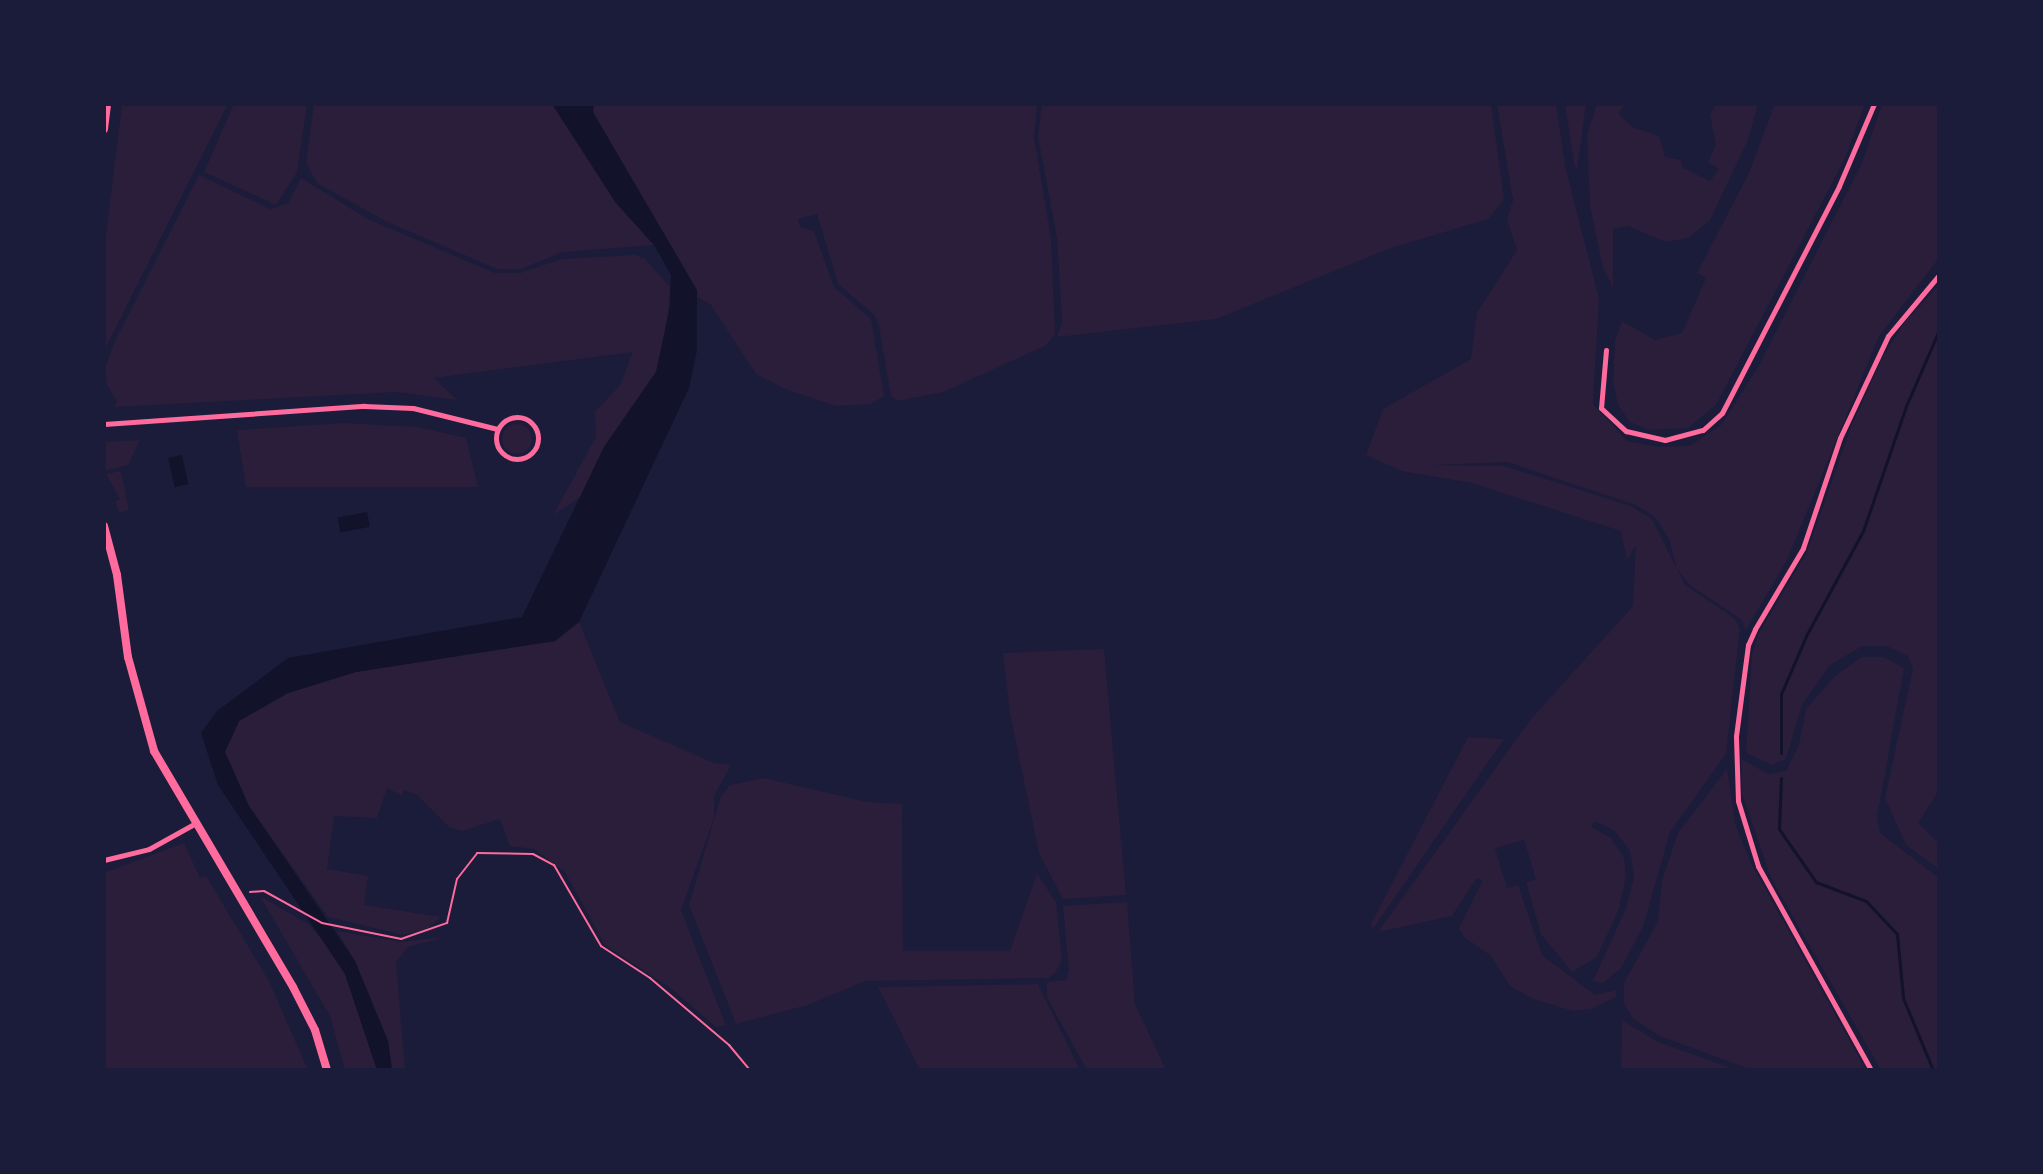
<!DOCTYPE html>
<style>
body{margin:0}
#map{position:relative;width:2043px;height:1174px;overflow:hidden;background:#1b1b3a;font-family:Merriweather,serif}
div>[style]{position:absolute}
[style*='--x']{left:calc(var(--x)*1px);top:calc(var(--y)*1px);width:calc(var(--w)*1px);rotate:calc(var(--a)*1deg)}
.green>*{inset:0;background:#2a1e3b}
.round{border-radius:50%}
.water>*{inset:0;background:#12122b;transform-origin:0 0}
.stream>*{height:3px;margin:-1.5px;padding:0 1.5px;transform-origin:1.5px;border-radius:1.5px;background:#12122b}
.path>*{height:2px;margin:-1px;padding:0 1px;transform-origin:1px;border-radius:1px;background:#ff6b9d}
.minor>*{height:5px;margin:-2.5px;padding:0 2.5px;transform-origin:2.5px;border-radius:2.5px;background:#ff6b9d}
.minor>.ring{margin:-2.5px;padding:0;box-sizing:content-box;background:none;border:5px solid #ff6b9d;border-radius:50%}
.primary>*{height:8px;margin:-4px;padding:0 4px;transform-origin:4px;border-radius:4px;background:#ff6b9d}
span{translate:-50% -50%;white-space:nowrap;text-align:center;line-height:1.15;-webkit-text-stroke:8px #1b1b3a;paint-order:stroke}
.frame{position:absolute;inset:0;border:106px solid #1b1b3a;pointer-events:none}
</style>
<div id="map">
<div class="green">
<div style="clip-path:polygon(122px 104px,228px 104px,104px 351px,104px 252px)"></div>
<div style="clip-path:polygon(234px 104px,307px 104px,297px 172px,276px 205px,204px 172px)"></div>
<div style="clip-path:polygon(314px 104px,552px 104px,616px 203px,654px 245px,562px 252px,521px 269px,497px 269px,385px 221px,317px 183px,306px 163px)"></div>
<div style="clip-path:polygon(594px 104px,1037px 104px,1034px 138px,1051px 238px,1055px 335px,1045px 346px,943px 392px,897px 401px,891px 396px,879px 326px,874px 315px,838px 284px,817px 214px,798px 219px,800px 227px,814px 231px,834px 287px,871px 319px,884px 396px,871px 404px,836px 406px,785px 389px,756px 374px,711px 305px,697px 297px,593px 112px)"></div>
<div style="clip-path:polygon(1042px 104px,1491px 104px,1504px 200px,1488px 219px,1391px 248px,1216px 319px,1057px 337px,1062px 322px,1057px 238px,1038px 137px)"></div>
<div style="clip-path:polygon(1497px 104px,1556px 104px,1565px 165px,1599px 299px,1593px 404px,1627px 441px,1658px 447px,1690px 446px,1722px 424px,1757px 369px,1862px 163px,1882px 104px,1939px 104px,1939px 258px,1879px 336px,1787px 560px,1746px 630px,1741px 619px,1691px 586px,1677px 569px,1669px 539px,1655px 517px,1636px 505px,1507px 462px,1432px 465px,1504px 466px,1631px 506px,1652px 519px,1685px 585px,1734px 618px,1740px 628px,1726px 754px,1670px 832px,1643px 927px,1621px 968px,1603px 983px,1593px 981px,1626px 908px,1634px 877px,1630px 851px,1615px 831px,1595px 821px,1591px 827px,1611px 838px,1624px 858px,1626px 876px,1619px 909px,1597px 957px,1572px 972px,1541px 934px,1526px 882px,1536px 879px,1524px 840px,1495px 848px,1507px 888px,1518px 885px,1542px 955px,1595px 995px,1616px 990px,1616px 997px,1591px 1009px,1573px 1011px,1533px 999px,1510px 986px,1491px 956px,1464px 937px,1459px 928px,1483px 880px,1476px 879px,1452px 916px,1378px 932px,1531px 719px,1633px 606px,1636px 545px,1627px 560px,1621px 531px,1472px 483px,1401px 471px,1366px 455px,1383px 409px,1471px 359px,1477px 313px,1517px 250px,1507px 219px,1513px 200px)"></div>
<div style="clip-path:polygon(1565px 104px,1586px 104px,1577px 171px,1574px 163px)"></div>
<div style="clip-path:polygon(1597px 104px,1624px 104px,1619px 114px,1632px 127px,1659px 136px,1665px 157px,1681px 160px,1683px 168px,1710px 181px,1719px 169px,1708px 162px,1716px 145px,1710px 115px,1716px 104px,1758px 104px,1748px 140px,1710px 220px,1688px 238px,1666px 242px,1628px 226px,1613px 229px,1613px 287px,1603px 268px,1590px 206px,1587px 135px)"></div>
<div style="clip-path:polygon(1775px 104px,1865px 104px,1844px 160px,1716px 405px,1688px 428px,1649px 430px,1630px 422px,1618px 405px,1613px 383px,1615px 341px,1622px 321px,1655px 340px,1682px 333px,1706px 278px,1697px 273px,1748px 175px)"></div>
<div style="clip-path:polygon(199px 175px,270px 209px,288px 203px,301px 178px,368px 219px,495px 273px,520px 273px,562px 259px,635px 255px,645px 259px,670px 287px,666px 340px,656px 372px,604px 447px,582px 496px,553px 515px,596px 437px,595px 412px,620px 385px,633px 352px,434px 378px,457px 400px,397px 392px,114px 407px,117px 401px,107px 385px,105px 368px,114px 343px)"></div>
<div style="clip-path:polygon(1939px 285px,1939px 790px,1918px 823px,1939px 844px,1939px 869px,1906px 845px,1885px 798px,1913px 669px,1908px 656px,1887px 646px,1862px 646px,1829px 666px,1802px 705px,1786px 759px,1772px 765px,1746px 753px,1752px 655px,1758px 635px,1807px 552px,1851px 427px,1882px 358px,1904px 323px)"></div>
<div style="clip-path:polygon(343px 423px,418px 427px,466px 438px,478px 487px,246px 487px,237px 430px)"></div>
<div class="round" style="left:502px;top:424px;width:30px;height:30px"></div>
<div style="clip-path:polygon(140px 440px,128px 465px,104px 471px,104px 442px)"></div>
<div style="clip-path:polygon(121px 471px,129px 510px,119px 513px,115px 502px,120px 499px,106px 474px)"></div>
<div style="clip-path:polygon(579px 622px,620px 722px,714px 763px,731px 765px,714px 796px,714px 818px,681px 910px,726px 1026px,716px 1027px,672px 989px,605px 945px,565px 872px,534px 849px,510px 846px,500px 819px,462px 831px,449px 827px,417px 795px,404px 790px,402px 796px,387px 788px,377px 818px,334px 816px,327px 869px,368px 876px,364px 905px,441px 917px,428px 928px,403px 935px,328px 917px,249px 806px,225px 752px,239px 721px,288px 693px,356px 672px,555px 641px)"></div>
<div style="clip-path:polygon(1104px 649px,1126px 895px,1063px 899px,1039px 853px,1010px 714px,1003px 653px)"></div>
<div style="clip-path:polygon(1862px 657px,1883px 657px,1904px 668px,1877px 817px,1880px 833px,1939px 878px,1939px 1070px,1881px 1070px,1771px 878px,1742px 793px,1741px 759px,1769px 774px,1786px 771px,1799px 745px,1806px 709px,1835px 676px)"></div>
<div style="clip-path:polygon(1468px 737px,1504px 739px,1373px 929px,1371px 924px)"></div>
<div style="clip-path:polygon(1727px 769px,1736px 827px,1750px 861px,1866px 1070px,1752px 1070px,1660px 1036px,1633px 1019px,1624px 1003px,1624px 983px,1658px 921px,1662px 880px,1678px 833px)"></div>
<div style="clip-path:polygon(764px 778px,867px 802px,902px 804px,903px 951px,1010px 951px,1037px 874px,1056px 902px,1062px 960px,1055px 973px,1049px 978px,865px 981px,808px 1005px,736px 1024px,689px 905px,721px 796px,730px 785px)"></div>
<div style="clip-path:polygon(184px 843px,200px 878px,206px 876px,269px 981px,308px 1070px,104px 1070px,104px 873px)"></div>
<div style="clip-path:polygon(260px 896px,308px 924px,325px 943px,345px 974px,377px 1070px,345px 1070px,330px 1016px)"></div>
<div style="clip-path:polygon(1127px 902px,1135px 1004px,1166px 1070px,1087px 1070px,1047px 998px,1047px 982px,1066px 980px,1069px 971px,1063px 906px)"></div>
<div style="clip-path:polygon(337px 931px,400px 942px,445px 937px,408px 947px,396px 962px,405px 1070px,392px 1070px,388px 1041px,355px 961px)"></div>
<div style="clip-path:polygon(1038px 984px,1080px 1070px,920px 1070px,878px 987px)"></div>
<div style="clip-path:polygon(1622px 1020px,1658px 1042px,1737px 1070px,1621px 1070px)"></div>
</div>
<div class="water">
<div style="clip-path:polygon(552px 104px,594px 104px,593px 112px,697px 290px,697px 350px,689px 388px,579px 622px,555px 641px,356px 672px,288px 693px,239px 721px,225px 752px,249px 806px,355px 961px,388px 1041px,392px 1070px,377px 1070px,345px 974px,218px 785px,201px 733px,217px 711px,288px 658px,522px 617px,604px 447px,656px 372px,670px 306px,671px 275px,654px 245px,616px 203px)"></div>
<div style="left:182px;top:455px;width:30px;height:14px;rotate:78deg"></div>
<div style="left:367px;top:512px;width:15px;height:30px;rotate:79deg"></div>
</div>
<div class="stream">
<div style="--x:1781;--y:753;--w:59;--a:-90"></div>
<div style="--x:1781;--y:694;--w:65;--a:-66.6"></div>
<div style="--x:1807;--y:634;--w:117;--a:-61.5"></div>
<div style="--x:1863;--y:531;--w:132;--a:-71"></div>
<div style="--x:1906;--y:406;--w:83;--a:-66.5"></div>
<div style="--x:1781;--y:778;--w:51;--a:92.2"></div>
<div style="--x:1779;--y:829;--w:65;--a:55.1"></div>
<div style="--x:1816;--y:882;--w:53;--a:20.8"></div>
<div style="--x:1866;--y:901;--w:45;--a:46.8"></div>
<div style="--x:1897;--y:934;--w:64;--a:84.6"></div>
<div style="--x:1903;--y:998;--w:78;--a:67.4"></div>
</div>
<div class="path">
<div style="--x:250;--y:892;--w:14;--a:-4"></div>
<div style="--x:264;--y:891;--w:66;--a:28.9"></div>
<div style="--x:322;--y:923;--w:81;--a:11.4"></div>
<div style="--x:401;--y:939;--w:49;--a:-19.2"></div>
<div style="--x:447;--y:923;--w:45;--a:-77.2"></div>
<div style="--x:457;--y:879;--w:33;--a:-52"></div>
<div style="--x:477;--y:853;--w:56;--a:1"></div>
<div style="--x:533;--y:854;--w:24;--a:28"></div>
<div style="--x:554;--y:865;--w:94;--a:59.9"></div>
<div style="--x:601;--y:946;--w:59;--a:33.1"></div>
<div style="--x:650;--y:978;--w:104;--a:40.3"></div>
<div style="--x:729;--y:1045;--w:33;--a:50"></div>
</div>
<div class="minor">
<div style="--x:1606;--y:350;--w:58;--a:94.9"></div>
<div style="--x:1601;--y:408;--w:34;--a:43"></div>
<div style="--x:1626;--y:431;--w:40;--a:13"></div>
<div style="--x:1665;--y:440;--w:39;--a:-15"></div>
<div style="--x:1703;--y:430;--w:25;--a:-42"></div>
<div style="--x:1722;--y:413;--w:255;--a:-62.7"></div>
<div style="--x:1839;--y:186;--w:89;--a:-66.9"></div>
<div class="ring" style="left:496px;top:417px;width:37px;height:37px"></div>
<div style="--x:104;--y:424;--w:261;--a:-4"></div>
<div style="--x:364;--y:406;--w:49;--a:2.3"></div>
<div style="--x:413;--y:408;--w:87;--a:14"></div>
<div style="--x:104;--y:860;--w:46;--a:-13.7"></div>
<div style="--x:149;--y:849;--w:51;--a:-29.1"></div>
<div style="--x:1871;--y:1070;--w:233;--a:-119"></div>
<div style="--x:1758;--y:866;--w:68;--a:-107.1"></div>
<div style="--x:1738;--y:801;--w:65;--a:-91.8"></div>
<div style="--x:1736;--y:736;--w:92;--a:-82.5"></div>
<div style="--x:1748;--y:645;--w:17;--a:-66"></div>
<div style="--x:1755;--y:629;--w:94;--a:-59.3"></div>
<div style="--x:1803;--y:548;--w:116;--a:-71.4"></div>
<div style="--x:1840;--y:438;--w:113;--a:-64.8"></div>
<div style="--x:1888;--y:336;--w:80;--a:-50.1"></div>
</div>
<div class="primary">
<div style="--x:104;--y:129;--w:25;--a:-83"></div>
<div style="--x:104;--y:526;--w:51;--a:75.1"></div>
<div style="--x:117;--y:575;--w:83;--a:82.4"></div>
<div style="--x:128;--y:657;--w:98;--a:74.5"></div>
<div style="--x:154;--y:751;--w:274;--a:59.5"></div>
<div style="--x:293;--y:987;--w:48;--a:62.9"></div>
<div style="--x:315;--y:1030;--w:42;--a:73.3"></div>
</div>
<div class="frame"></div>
</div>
